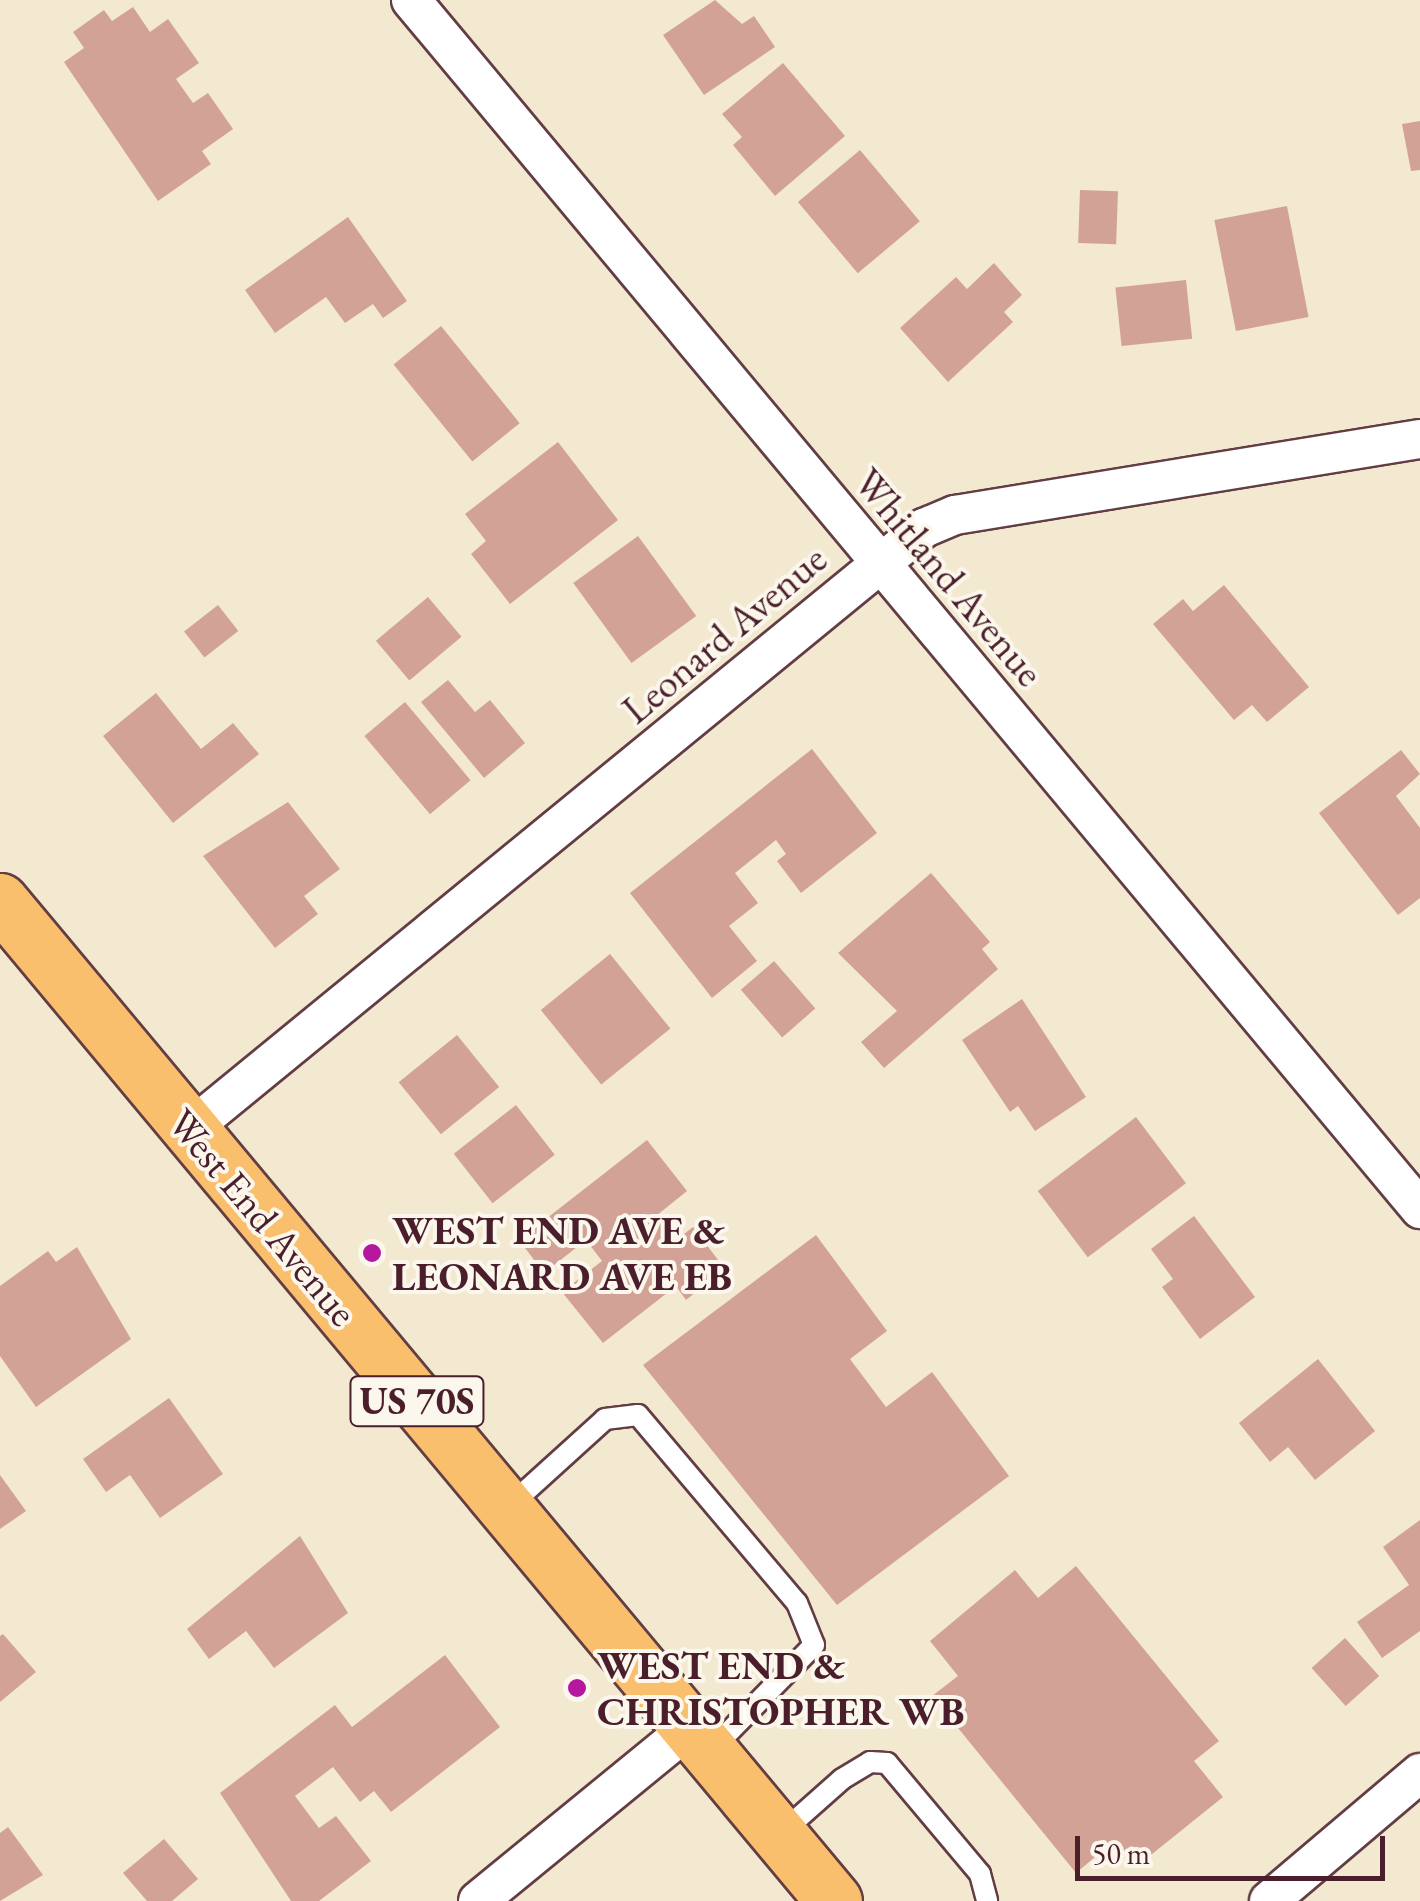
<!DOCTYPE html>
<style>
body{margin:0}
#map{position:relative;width:1420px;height:1901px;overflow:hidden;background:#f3e9d0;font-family:"EB Garamond",serif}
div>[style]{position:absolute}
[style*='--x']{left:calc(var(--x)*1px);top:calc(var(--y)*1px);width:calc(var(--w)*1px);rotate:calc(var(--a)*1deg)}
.building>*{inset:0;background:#d3a297;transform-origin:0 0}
.roads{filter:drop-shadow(2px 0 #633d44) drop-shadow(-2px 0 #633d44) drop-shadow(0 2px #633d44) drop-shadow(0 -2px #633d44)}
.service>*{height:20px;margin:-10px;padding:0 10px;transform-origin:10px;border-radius:10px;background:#fff}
.minor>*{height:38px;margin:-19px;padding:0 19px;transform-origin:19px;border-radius:19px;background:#fff}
.primary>*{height:55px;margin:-27.5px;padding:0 27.5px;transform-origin:27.5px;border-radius:27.5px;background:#f9bf6d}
.dots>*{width:28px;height:28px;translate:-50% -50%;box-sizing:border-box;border:5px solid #fbf7ec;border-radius:50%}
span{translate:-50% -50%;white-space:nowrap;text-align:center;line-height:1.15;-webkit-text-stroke:8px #fbf7ec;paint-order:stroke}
.shield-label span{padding:2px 8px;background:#fbf7ec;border:2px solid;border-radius:8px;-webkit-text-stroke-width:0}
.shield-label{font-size:38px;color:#4a1f2b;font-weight:700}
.street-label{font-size:40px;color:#4a1f2b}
.poi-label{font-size:40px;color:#4a1f2b;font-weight:700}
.left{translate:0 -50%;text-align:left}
.scale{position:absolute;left:1075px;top:1836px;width:310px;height:45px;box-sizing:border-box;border:5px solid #4a1f2b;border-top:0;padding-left:12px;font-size:30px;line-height:35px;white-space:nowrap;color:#4a1f2b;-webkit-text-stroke:8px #fbf7ec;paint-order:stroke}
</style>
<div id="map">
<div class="building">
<div style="clip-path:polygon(715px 0,742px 24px,754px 16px,775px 47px,704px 95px,663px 35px)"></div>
<div style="clip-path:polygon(133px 7px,150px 32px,168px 19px,199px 63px,176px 79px,193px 103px,208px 93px,233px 129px,202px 151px,211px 164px,158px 201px,64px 62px,84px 48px,73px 32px,104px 10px,112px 21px)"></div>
<div style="clip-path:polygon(783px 63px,845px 136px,775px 196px,733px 145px,742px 137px,722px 114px)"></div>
<div style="clip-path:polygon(1420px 121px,1420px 170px,1411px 171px,1402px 124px)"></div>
<div style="left:860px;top:150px;width:93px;height:81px;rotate:50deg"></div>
<div style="left:1080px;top:190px;width:38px;height:53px;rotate:2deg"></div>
<div style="left:1287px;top:206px;width:113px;height:74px;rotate:79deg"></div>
<div style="clip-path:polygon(348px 217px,407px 301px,383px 318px,373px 304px,345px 323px,326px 297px,275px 333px,245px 290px)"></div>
<div style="clip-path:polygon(994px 263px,1022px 295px,1004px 312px,1013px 322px,948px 382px,900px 328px,956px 277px,967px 289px)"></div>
<div style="left:1186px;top:280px;width:59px;height:71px;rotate:84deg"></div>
<div style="left:441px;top:326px;width:125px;height:61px;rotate:51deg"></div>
<div style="clip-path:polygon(558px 442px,618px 520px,510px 604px,471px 554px,486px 541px,465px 514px)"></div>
<div style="left:638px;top:536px;width:99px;height:80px;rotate:54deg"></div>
<div style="clip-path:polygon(1224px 585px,1309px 687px,1267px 722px,1252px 705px,1234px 720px,1153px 624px,1183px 599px,1193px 611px)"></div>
<div style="left:428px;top:597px;width:52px;height:68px;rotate:50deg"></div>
<div style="left:218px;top:605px;width:33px;height:43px;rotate:52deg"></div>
<div style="clip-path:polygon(448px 680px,475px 712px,490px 700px,525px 743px,484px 778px,421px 702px)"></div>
<div style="clip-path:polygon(156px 693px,201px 749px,233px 723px,259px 754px,173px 823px,103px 736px)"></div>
<div style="left:405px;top:702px;width:102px;height:53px;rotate:50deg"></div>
<div style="clip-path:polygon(812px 749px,877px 833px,801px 893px,777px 861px,786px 854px,776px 840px,735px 873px,758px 903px,729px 926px,757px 961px,712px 998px,630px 893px)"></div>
<div style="clip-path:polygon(1401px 750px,1420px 774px,1396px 796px,1420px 828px,1420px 898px,1398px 915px,1319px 813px)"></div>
<div style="clip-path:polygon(288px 802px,340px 869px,304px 896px,318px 914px,275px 948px,203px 856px)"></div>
<div style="clip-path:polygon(931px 873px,990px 942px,982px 949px,998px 969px,884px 1068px,861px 1042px,897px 1011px,838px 953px)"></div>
<div style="left:610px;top:954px;width:96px;height:89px;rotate:51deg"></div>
<div style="left:774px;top:961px;width:63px;height:44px;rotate:49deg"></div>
<div style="clip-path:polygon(1022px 999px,1086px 1097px,1035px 1131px,1018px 1106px,1010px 1112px,962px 1040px)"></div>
<div style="left:457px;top:1035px;width:67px;height:75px;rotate:51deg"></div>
<div style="left:516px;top:1105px;width:63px;height:79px;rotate:52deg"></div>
<div style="left:1136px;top:1117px;width:83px;height:123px;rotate:53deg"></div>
<div style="clip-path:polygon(647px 1140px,687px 1191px,656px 1216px,675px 1241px,693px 1227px,725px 1269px,686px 1300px,676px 1286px,603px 1343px,562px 1292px,602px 1261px,586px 1240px,544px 1273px,519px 1240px)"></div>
<div style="clip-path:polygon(1194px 1216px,1255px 1297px,1200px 1339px,1162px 1287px,1173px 1279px,1151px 1249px)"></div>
<div style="clip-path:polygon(816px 1235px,887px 1331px,850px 1359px,886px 1407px,932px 1372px,1009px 1476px,837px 1605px,643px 1365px)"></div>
<div style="clip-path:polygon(77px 1247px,131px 1339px,36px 1407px,0 1356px,0 1286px,48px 1251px,56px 1262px)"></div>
<div style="clip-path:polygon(1318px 1359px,1375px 1431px,1315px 1480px,1288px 1447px,1270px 1462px,1239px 1423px)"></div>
<div style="clip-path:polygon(169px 1398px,223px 1474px,160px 1518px,130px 1475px,106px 1492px,83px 1459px)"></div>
<div style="clip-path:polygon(0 1475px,26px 1511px,0 1529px)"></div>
<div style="clip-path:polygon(1420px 1520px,1420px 1631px,1382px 1658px,1357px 1622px,1409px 1585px,1383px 1547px)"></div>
<div style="clip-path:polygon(300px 1536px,348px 1613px,274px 1668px,246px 1631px,209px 1659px,187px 1629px)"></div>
<div style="clip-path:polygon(1076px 1566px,1219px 1741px,1194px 1761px,1223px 1797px,1136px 1867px,1114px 1841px,1076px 1873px,932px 1696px,958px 1676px,930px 1641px,1015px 1570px,1038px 1598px)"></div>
<div style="clip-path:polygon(3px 1634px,36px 1672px,0 1702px,0 1636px)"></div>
<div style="left:1345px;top:1638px;width:51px;height:45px;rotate:48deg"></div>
<div style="clip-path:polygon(445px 1655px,500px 1727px,391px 1812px,374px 1791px,360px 1802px,333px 1767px,295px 1796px,319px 1828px,336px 1816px,371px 1861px,319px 1901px,291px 1901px,220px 1793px,335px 1705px,352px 1727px)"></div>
<div style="clip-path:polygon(8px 1827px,43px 1875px,0 1901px,0 1833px)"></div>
<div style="clip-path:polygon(164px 1839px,198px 1879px,172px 1901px,147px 1901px,123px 1873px)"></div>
</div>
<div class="roads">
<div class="service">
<div style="--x:507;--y:1508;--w:132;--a:-42.2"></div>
<div style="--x:605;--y:1419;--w:33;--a:-7"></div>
<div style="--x:638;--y:1415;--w:246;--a:49.8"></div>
<div style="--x:797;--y:1603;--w:45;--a:68"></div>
<div style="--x:814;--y:1645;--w:147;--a:134.4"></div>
<div style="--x:779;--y:1835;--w:84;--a:-41.6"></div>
<div style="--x:842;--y:1779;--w:33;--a:-31"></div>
<div style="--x:870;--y:1762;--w:17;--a:3"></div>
<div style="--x:887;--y:1763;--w:145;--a:50"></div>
<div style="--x:980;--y:1874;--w:28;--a:75"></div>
</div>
<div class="minor">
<div style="--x:411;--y:0;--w:1575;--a:50.15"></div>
<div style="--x:190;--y:1129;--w:949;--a:-39.31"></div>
<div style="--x:924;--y:528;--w:34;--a:-23"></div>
<div style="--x:955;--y:515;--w:471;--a:-9.3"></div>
<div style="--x:478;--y:1901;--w:273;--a:-39.3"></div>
<div style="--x:1269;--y:1901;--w:198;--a:-40.3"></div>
</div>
<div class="primary">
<div style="--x:0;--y:901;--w:1302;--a:50.17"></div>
</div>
</div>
<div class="dots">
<div style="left:372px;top:1253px;background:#b5179e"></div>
<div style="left:577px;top:1688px;background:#b5179e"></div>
</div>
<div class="shield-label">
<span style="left:417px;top:1401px">US 70S</span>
</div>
<div class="street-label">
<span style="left:949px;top:577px;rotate:50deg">Whitland Avenue</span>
<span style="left:724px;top:634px;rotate:-40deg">Leonard Avenue</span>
<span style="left:263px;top:1217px;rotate:50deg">West End Avenue</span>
</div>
<div class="poi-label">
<span class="left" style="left:392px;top:1253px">WEST END AVE &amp;<br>LEONARD AVE EB</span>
<span class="left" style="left:597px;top:1688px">WEST END &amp;<br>CHRISTOPHER WB</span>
</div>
<div class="scale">50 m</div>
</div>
